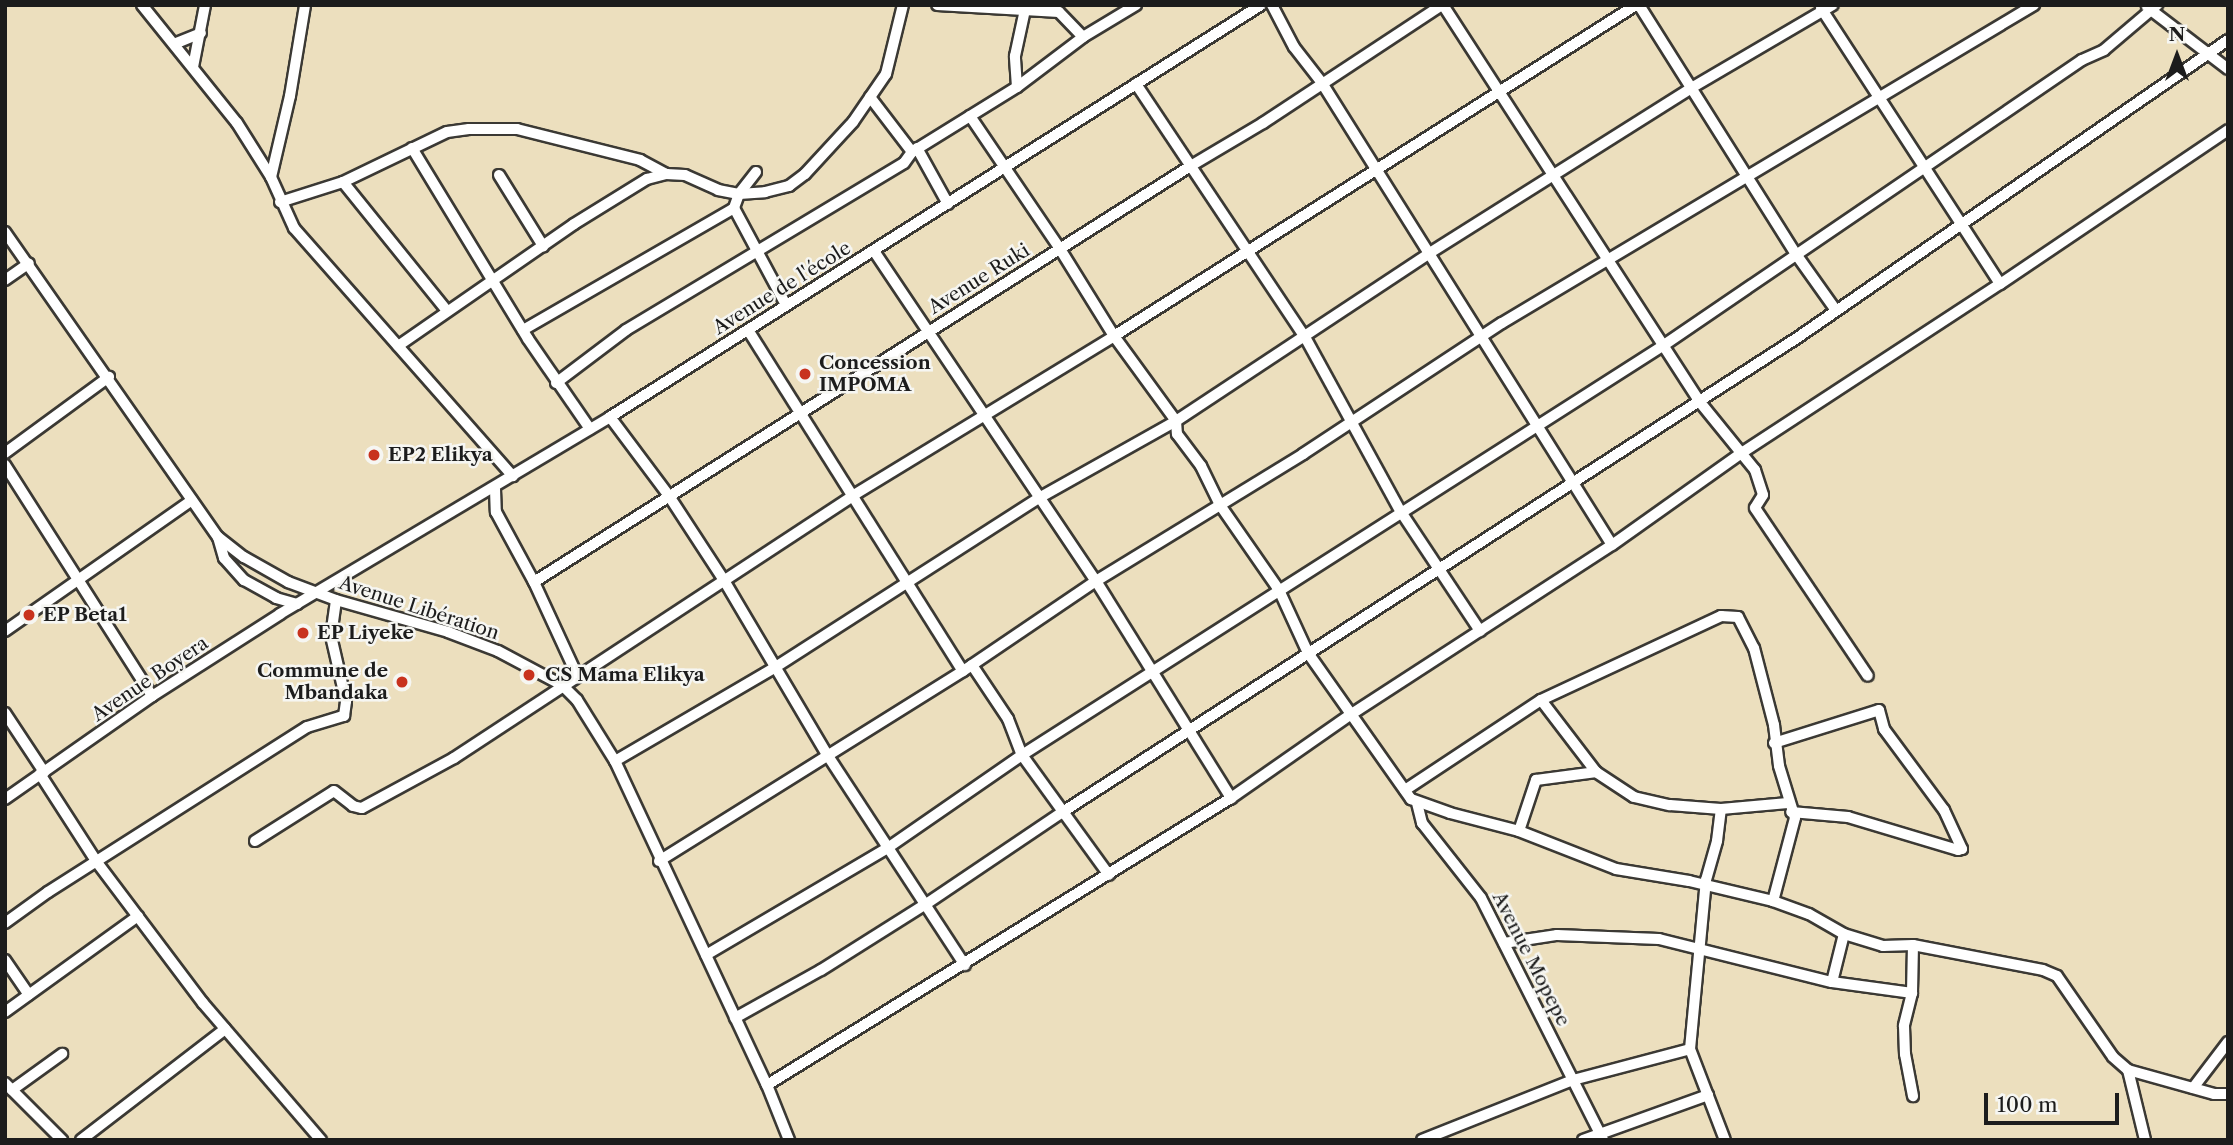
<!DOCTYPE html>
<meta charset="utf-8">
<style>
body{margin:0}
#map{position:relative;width:2233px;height:1145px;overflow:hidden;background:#ecdfbe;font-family:"Libre Caslon Text",serif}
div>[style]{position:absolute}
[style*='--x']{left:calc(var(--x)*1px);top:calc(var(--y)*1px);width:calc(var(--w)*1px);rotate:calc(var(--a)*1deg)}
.roads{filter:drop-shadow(2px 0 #3b3934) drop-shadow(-2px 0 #3b3934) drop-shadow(0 2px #3b3934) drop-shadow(0 -2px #3b3934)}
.minor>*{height:10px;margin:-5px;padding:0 5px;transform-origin:5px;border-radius:5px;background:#fff}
.dots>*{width:19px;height:19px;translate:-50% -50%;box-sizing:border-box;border:4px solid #f6f6f2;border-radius:50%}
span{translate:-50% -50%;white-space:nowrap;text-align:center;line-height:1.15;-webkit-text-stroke:5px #f6f6f2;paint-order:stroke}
.street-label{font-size:19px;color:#1c1c1c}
.poi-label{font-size:19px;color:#1c1c1c;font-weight:700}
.left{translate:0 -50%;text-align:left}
.right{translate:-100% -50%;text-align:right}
.frame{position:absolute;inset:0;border:7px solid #1c1c1c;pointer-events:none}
.north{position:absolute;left:2142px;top:21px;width:70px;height:70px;-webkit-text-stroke:5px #f6f6f2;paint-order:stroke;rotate:0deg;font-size:19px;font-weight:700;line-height:28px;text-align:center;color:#1c1c1c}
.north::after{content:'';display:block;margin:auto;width:24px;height:32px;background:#1c1c1c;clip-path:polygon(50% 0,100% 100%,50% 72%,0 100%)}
.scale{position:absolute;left:1984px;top:1093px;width:135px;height:32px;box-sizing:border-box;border:4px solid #1c1c1c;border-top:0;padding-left:9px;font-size:21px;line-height:24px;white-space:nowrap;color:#1c1c1c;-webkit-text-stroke:5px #f6f6f2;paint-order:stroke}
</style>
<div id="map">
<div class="roads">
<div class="minor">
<div style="--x:142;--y:5;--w:151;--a:51.2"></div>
<div style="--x:237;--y:123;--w:64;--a:57.8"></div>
<div style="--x:271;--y:177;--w:56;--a:65.7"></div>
<div style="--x:294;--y:228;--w:331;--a:48.6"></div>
<div style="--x:1272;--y:5;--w:47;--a:62.4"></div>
<div style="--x:1294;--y:47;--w:46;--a:52.1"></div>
<div style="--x:1322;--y:83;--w:545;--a:57.88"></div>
<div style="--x:1443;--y:5;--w:472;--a:57.1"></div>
<div style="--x:1699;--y:401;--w:89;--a:50.9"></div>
<div style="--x:1755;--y:470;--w:26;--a:72"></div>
<div style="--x:1763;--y:495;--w:15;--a:122"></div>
<div style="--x:1755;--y:508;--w:202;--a:56.1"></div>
<div style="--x:1639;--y:5;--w:298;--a:57.8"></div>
<div style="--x:1798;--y:257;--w:64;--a:54.6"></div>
<div style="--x:2147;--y:7;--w:102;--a:37.4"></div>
<div style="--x:1821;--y:8;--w:329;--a:57"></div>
<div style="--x:1083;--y:37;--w:62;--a:-31.1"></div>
<div style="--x:174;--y:44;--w:29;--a:-22"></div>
<div style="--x:193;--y:67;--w:63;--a:-79"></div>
<div style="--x:1136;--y:84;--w:304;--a:56.3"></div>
<div style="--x:1305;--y:337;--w:200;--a:61.3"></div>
<div style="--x:1401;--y:512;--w:143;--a:56.4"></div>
<div style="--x:1017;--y:87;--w:31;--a:-94"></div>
<div style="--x:1015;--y:56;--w:52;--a:-77.8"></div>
<div style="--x:870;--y:97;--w:69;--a:52.6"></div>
<div style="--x:912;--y:152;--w:123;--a:-31.8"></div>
<div style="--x:1017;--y:87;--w:83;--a:-37.1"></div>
<div style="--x:1083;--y:37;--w:35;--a:-134"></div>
<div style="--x:1059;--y:12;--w:122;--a:-176.7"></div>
<div style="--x:970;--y:116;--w:161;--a:55.9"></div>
<div style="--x:1060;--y:249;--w:102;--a:58.2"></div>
<div style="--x:1114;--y:336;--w:105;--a:53.9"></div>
<div style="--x:1176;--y:421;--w:13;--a:86"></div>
<div style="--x:1177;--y:434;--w:40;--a:53"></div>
<div style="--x:1201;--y:466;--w:43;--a:64"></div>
<div style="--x:1220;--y:505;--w:103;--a:55.2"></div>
<div style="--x:1279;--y:590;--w:69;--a:65.3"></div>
<div style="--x:1308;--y:653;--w:179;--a:54.8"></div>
<div style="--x:1411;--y:799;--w:41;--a:19.7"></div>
<div style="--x:1450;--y:813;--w:71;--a:14.6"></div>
<div style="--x:1519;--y:831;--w:104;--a:21.4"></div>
<div style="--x:1616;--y:869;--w:74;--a:9.3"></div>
<div style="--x:1689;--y:881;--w:86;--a:13.4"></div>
<div style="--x:1773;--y:901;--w:38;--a:20"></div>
<div style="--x:1809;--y:914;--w:40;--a:29.7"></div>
<div style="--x:1844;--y:934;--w:41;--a:17.1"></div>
<div style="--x:1883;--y:946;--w:30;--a:-2"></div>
<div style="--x:1913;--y:945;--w:132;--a:10.9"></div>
<div style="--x:2043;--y:970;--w:15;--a:23"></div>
<div style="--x:2057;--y:976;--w:98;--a:55.3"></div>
<div style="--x:2113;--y:1057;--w:20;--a:41"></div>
<div style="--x:2128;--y:1070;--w:89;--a:15.6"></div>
<div style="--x:2214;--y:1094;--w:14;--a:0"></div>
<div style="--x:412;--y:148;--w:223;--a:58.7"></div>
<div style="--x:528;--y:339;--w:109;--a:55.4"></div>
<div style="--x:917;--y:148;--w:64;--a:61"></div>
<div style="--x:756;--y:172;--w:28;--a:128"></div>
<div style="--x:739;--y:194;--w:15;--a:110"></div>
<div style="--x:734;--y:208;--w:110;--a:61.8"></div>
<div style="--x:499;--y:175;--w:84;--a:58.2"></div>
<div style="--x:271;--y:177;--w:83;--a:-76.8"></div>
<div style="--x:290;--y:96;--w:92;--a:-80.6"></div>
<div style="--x:343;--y:182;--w:166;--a:51.1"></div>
<div style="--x:280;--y:202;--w:66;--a:-17.6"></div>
<div style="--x:343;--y:182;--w:115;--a:-25.7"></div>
<div style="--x:447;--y:132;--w:22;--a:-8"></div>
<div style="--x:469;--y:129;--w:48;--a:0"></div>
<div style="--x:517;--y:129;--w:127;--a:14.1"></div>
<div style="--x:640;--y:160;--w:30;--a:28"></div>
<div style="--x:5;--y:232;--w:372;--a:55.1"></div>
<div style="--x:218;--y:537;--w:33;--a:38"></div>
<div style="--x:244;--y:557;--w:51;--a:29.6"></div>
<div style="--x:288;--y:582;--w:51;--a:20.6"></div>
<div style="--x:336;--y:600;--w:116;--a:15.9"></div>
<div style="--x:448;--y:632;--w:53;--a:20.8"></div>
<div style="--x:498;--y:651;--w:72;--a:28"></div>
<div style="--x:562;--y:685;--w:21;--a:45"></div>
<div style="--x:577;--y:700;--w:72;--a:58.1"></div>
<div style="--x:615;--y:761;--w:358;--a:64.9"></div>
<div style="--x:767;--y:1085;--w:59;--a:68.2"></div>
<div style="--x:874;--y:251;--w:398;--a:56.1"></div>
<div style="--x:1096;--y:581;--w:256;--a:58.1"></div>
<div style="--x:5;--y:280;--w:29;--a:-35"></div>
<div style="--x:523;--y:330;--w:244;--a:-30"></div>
<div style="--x:748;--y:330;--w:403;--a:57.8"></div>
<div style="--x:398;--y:346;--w:214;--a:-34.7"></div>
<div style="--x:574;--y:224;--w:86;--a:-31.7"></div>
<div style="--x:647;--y:179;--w:20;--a:-15"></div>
<div style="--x:666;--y:174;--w:19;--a:3"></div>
<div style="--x:685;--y:175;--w:36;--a:24"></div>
<div style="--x:718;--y:190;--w:21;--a:11"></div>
<div style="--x:739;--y:194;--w:26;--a:-4"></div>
<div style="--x:765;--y:192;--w:25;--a:-14"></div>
<div style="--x:789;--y:186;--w:20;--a:-37"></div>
<div style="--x:805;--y:174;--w:71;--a:-47.3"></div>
<div style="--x:853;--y:122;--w:58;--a:-55.5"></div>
<div style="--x:886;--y:74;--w:71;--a:-76.2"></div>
<div style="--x:556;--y:383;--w:88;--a:-37.1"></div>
<div style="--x:626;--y:330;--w:324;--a:-31"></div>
<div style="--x:904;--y:163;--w:14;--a:-54"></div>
<div style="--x:610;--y:417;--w:99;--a:53.2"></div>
<div style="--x:669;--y:496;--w:103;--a:56.9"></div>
<div style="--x:725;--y:582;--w:202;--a:59.4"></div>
<div style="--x:828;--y:756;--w:250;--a:56.8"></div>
<div style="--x:5;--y:453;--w:129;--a:-36.2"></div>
<div style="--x:5;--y:465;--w:274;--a:57.5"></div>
<div style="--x:495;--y:489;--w:23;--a:88"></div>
<div style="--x:496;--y:512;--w:80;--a:61.5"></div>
<div style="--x:534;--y:582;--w:102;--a:65.2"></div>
<div style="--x:218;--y:537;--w:22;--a:74"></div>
<div style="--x:224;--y:558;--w:30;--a:48"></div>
<div style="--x:244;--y:580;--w:37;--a:29"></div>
<div style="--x:276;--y:598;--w:22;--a:16"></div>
<div style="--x:534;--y:582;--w:775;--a:-32.36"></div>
<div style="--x:1189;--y:167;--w:86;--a:-30.7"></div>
<div style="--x:1263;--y:123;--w:214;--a:-33.4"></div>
<div style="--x:5;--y:631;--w:228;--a:-35"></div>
<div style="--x:972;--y:665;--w:65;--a:56.3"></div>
<div style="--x:1008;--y:719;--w:39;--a:69"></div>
<div style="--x:1022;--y:755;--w:148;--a:54.1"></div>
<div style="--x:1541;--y:700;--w:91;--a:52.6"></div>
<div style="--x:1596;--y:772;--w:45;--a:33.3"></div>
<div style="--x:1634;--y:797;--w:37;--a:13"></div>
<div style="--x:1670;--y:805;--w:51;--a:4.5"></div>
<div style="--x:1721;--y:809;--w:67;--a:-5.1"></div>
<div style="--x:5;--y:713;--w:71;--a:56.5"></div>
<div style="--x:1774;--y:743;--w:110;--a:-17.4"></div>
<div style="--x:1879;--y:710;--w:20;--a:75"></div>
<div style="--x:1884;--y:729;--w:101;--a:53.5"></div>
<div style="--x:1944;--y:810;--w:43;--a:65.2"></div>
<div style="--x:1962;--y:849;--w:4;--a:166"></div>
<div style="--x:1958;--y:850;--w:115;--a:-163.3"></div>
<div style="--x:1848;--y:817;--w:57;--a:-175"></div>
<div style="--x:615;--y:761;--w:184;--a:-30.3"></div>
<div style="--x:774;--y:668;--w:315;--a:-32.7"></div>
<div style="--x:1039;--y:498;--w:157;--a:-29.3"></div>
<div style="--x:1176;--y:421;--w:302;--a:-33.5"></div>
<div style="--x:1428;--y:254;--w:313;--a:-32.2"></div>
<div style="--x:1693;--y:87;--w:162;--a:-30.4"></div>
<div style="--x:40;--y:774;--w:103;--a:57.2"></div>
<div style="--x:96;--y:861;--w:178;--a:53"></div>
<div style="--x:203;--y:1003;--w:181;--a:49.3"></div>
<div style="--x:1405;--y:790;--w:163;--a:-33.5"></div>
<div style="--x:1541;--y:700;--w:199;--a:-25"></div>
<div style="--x:1721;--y:616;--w:17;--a:3"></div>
<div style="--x:1738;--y:617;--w:35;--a:63"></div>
<div style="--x:1754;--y:648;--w:80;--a:75.4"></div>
<div style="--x:1774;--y:725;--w:41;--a:83"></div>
<div style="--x:1779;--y:766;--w:54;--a:72.9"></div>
<div style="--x:1795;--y:818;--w:86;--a:104.8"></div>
<div style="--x:5;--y:799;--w:179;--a:-35"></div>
<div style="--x:152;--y:696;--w:152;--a:-32.6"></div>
<div style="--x:280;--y:614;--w:384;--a:-30.8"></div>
<div style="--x:610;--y:417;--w:770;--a:-32.33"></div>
<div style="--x:1417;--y:803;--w:21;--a:76"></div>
<div style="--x:1422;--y:823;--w:95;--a:51.8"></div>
<div style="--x:1481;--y:898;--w:271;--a:63.2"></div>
<div style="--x:1519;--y:831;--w:54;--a:-71.6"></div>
<div style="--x:1536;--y:780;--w:61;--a:-7.6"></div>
<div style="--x:255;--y:841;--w:93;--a:-32.3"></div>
<div style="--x:334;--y:791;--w:24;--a:38"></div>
<div style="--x:353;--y:806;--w:9;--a:13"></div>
<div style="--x:362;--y:808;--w:105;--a:-28.5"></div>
<div style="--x:454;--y:758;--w:479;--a:-33.3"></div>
<div style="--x:854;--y:495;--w:305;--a:-31.4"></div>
<div style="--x:1114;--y:336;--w:618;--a:-32.38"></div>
<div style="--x:659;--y:861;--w:358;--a:-32"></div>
<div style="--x:963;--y:671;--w:161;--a:-34.1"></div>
<div style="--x:1096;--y:581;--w:243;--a:-31.5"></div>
<div style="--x:1303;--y:454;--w:238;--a:-33.4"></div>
<div style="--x:1502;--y:323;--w:620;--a:-30.87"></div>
<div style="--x:5;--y:923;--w:53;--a:-35.8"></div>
<div style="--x:48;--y:892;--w:307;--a:-32.5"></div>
<div style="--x:307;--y:727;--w:39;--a:-17"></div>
<div style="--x:344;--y:716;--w:15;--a:-82"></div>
<div style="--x:346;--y:701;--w:67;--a:-103"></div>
<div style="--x:331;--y:636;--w:36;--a:-82"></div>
<div style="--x:1504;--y:943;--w:54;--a:-8.6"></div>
<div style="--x:1557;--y:935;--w:102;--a:2.2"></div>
<div style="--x:1659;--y:939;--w:178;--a:14"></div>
<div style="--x:1832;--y:982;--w:81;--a:7.8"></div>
<div style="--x:1913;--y:945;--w:48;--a:91.2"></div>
<div style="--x:1912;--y:993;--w:34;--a:104"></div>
<div style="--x:1904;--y:1026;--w:28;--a:88"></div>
<div style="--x:1905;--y:1054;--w:43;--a:79.2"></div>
<div style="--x:706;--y:955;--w:212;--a:-30.5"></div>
<div style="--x:889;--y:847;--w:162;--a:-34.7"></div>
<div style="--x:1022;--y:755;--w:762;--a:-32.56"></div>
<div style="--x:1664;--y:345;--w:506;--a:-34.29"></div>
<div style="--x:2082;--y:60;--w:24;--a:-24"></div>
<div style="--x:2104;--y:50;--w:70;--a:-40.3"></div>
<div style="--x:5;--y:960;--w:42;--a:55.6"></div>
<div style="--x:1832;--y:982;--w:49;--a:-76"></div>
<div style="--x:5;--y:1012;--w:164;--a:-35.8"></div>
<div style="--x:735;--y:1018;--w:98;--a:-29.2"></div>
<div style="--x:821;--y:970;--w:124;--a:-32.2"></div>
<div style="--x:926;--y:904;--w:163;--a:-34"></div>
<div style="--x:1061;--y:813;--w:876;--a:-32.84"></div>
<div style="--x:1797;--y:338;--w:524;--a:-34.66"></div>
<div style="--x:1690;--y:1049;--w:97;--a:69"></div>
<div style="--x:2128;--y:1070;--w:72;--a:76.3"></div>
<div style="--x:5;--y:1083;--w:81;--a:45"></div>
<div style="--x:767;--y:1085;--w:546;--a:-31.74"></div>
<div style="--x:1231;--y:798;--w:145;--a:-34.9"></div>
<div style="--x:1350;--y:715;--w:312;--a:-33"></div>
<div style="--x:1612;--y:545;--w:161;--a:-35.4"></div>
<div style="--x:1743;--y:452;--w:307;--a:-33.2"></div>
<div style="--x:2000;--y:284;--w:275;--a:-34"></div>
<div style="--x:2193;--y:1088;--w:58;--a:-52.7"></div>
<div style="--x:12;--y:1090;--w:62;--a:-35.8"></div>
<div style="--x:81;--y:1140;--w:182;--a:-37.6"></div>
<div style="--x:1422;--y:1140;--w:162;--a:-21.7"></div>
<div style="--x:1573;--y:1080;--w:121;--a:-14.8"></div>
<div style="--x:1690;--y:1049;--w:170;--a:-84.6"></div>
<div style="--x:1706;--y:880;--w:41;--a:-74.2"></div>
<div style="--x:1717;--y:841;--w:32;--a:-83"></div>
<div style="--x:1583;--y:1140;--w:133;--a:-19.8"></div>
</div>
</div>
<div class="dots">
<div style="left:805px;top:374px;background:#c8321e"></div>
<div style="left:374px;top:455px;background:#c8321e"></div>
<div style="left:29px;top:615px;background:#c8321e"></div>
<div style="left:303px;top:633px;background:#c8321e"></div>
<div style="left:529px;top:675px;background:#c8321e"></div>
<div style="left:402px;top:682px;background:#c8321e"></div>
</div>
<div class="street-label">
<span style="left:979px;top:279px;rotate:-32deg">Avenue Ruki</span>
<span style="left:782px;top:288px;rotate:-32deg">Avenue de l'école</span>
<span style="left:419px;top:608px;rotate:18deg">Avenue Libération</span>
<span style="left:150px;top:679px;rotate:-34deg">Avenue Boyera</span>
<span style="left:1531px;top:959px;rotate:63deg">Avenue Mopepe</span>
</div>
<div class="poi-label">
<span class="left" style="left:819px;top:374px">Concession<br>IMPOMA</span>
<span class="left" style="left:388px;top:455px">EP2 Elikya</span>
<span class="left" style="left:43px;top:615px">EP Beta1</span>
<span class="left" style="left:317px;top:633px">EP Liyeke</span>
<span class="right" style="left:388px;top:682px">Commune de<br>Mbandaka</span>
<span class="left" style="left:545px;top:675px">CS Mama Elikya</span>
</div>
<div class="frame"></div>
<div class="north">N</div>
<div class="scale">100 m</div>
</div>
